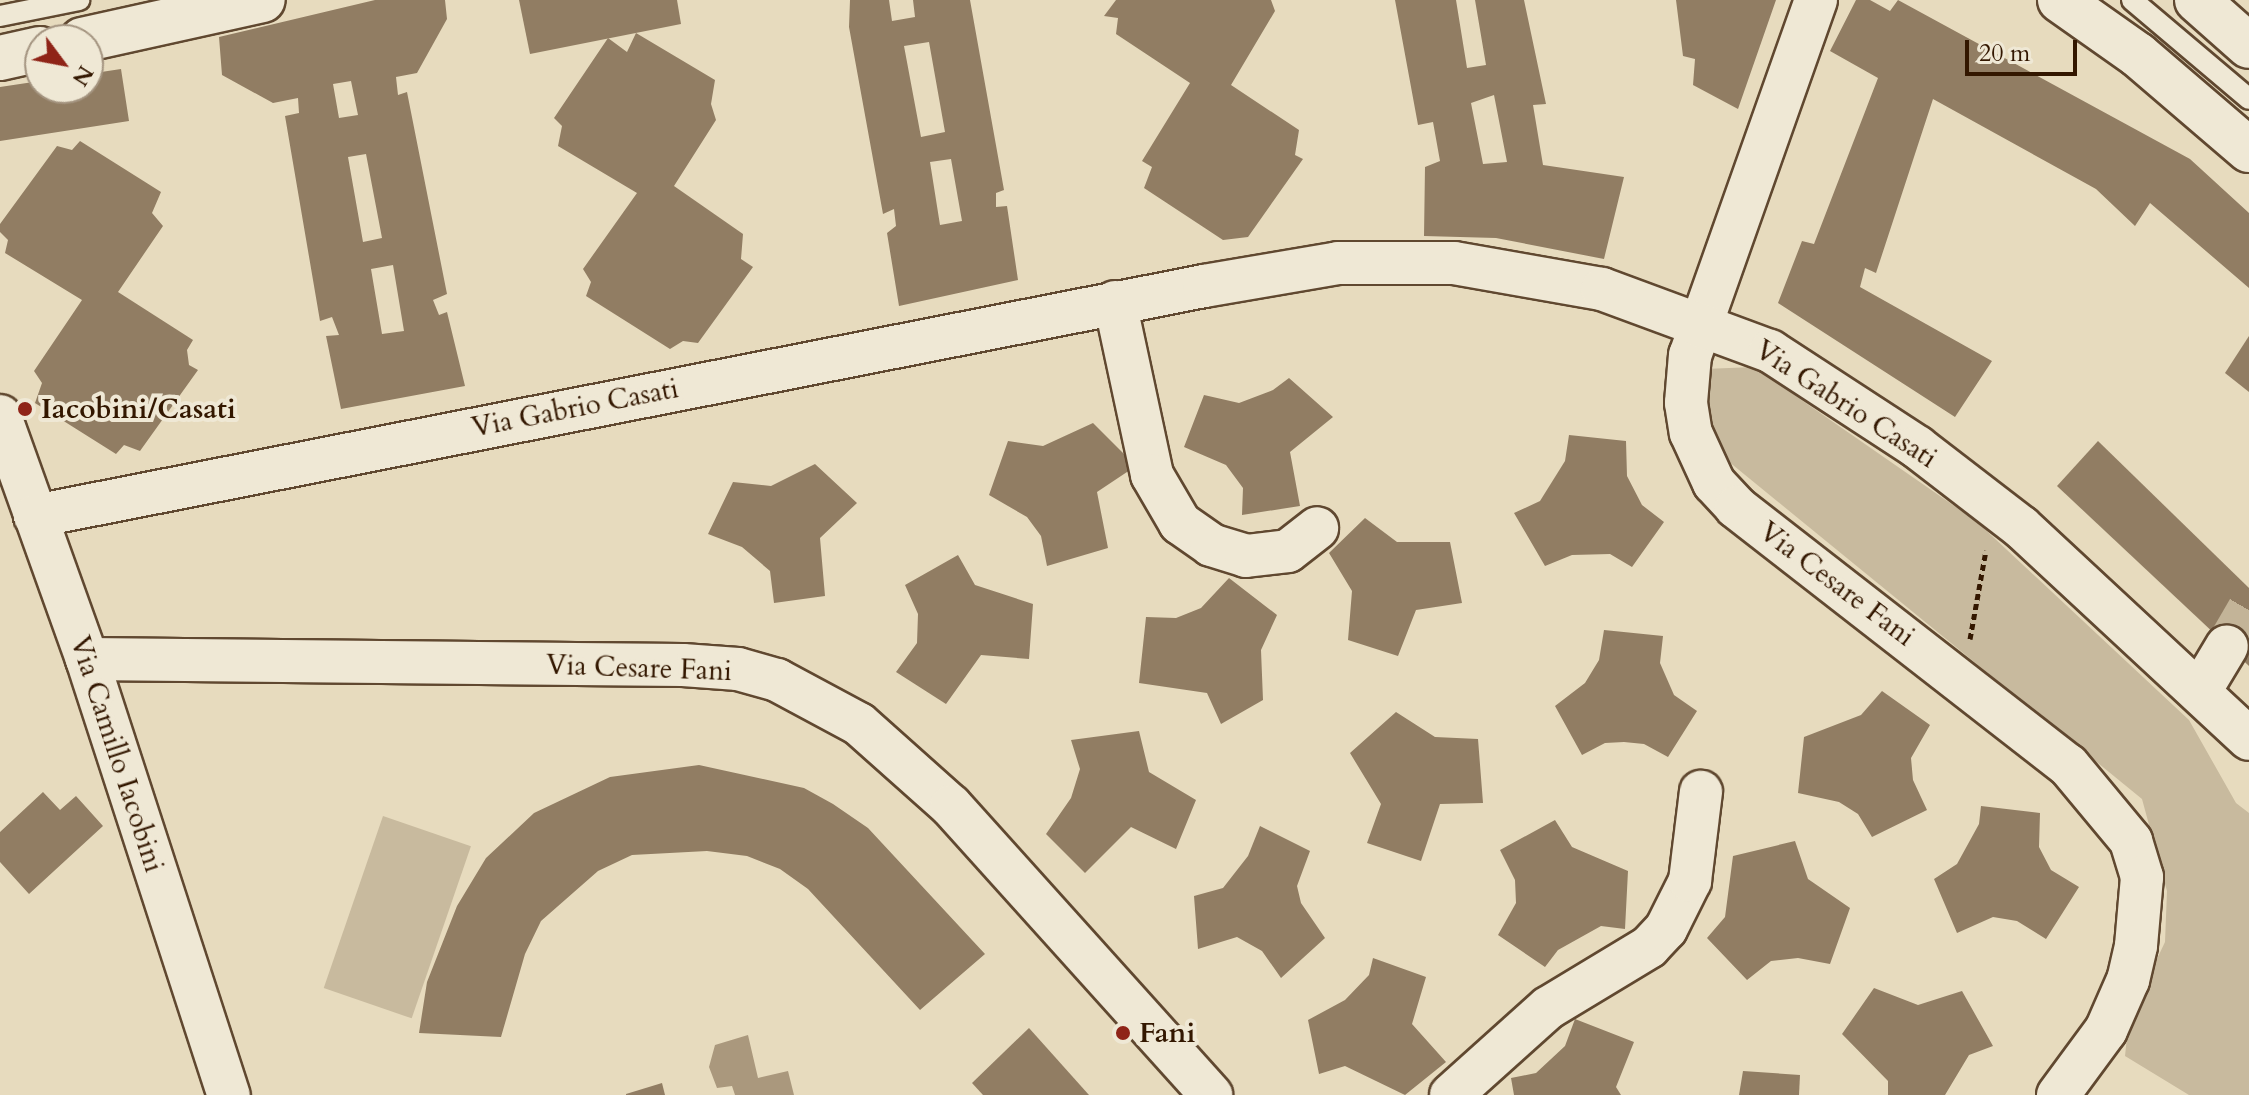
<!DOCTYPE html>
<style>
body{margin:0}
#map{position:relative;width:2249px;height:1095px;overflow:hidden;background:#e7dbbe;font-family:Cardo,serif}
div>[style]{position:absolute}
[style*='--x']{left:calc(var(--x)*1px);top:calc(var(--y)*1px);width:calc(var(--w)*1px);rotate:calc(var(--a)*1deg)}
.green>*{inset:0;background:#c8ba9e;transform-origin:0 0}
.water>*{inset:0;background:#aa987d}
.building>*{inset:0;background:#917d63}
.minor-tunnel>*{height:42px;margin-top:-21px;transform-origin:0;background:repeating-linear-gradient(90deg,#c3b498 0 42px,transparent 0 63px)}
.path>*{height:5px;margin-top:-2.5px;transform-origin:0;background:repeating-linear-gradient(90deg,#331700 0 6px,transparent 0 10px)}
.roads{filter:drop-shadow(2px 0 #604830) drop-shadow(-2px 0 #604830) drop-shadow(0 2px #604830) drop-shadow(0 -2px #604830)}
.service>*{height:20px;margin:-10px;padding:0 10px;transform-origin:10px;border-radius:10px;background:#efe8d5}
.minor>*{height:42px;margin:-21px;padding:0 21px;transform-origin:21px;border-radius:21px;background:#efe8d5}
.tertiary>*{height:44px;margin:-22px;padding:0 22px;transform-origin:22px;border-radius:22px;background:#efe8d5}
.dots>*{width:22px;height:22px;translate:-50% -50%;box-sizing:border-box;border:4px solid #efe8d5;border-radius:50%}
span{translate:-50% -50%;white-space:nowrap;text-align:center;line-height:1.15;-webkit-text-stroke:8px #efe8d5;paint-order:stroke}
.street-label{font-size:28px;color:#331700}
.poi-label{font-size:28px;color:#331700;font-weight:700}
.left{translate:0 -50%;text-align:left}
.north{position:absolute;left:24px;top:24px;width:80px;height:80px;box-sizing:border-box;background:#efe8d5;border:2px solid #a49480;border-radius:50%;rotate:122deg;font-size:22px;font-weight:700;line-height:32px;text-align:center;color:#331700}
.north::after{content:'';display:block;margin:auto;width:28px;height:36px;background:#8f2418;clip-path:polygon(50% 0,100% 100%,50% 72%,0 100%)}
.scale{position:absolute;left:1965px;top:40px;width:112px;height:36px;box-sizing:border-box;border:4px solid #331700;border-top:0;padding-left:10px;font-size:24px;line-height:28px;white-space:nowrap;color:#331700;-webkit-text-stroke:6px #efe8d5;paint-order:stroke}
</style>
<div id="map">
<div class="green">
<div style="clip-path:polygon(1754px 367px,1976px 521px,2189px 720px,2236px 803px,2249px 813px,2249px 1095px,2189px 1095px,2125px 1056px,2129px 1018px,2165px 942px,2167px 891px,2142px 799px,1728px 461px,1701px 413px,1704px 369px)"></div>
<div style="left:383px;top:816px;width:93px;height:182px;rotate:19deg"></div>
</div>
<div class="water">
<div style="clip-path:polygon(748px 1035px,758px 1078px,788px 1071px,794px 1095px,735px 1095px,732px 1086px,717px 1088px,709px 1067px,715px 1045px)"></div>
</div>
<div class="building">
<div style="clip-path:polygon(evenodd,375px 0,445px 0,447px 19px,417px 73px,396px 77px,398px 95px,407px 92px,447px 294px,433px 300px,439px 315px,447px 312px,465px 386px,341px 409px,326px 336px,339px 335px,332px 317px,320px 321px,285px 116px,299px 113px,298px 98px,273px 103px,222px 75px,219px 37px,375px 0,351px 81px,358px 115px,339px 118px,333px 84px,351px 81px,375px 0,366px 154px,382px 238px,363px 242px,348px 157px,366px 154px,375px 0,393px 265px,404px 331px,382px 334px,371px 269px,393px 265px)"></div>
<div style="clip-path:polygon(519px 0,677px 0,681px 24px,530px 54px)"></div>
<div style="clip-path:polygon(evenodd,850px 0,889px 0,892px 21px,915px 17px,913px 0,970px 0,1004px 190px,996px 193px,996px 207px,1007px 206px,1018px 280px,899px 306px,887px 233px,896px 226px,894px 209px,883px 214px,849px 27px,850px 0,929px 42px,945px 132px,921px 137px,904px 46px,929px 42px,850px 0,951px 159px,962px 221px,940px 225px,930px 162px,951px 159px)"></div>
<div style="clip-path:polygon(1116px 0,1271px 0,1275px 11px,1231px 85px,1299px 130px,1295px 155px,1303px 159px,1248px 237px,1223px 240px,1144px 188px,1152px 167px,1142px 161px,1190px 83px,1116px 34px,1118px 18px,1104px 16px)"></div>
<div style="clip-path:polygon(evenodd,1395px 0,1456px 0,1467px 68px,1486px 65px,1475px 0,1524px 0,1546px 104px,1533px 105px,1543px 165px,1624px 177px,1604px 259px,1496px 238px,1424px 236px,1425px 167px,1440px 161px,1433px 122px,1418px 125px,1395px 0,1494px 95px,1507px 162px,1483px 164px,1471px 103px,1494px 95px)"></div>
<div style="clip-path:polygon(1676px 0,1776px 0,1738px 109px,1693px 85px,1695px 59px,1683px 56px)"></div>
<div style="clip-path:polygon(1856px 0,1870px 0,1890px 11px,1898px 0,2190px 159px,2249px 213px,2249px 288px,2150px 203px,2135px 226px,2096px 189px,1933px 99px,1876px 273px,1865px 268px,1860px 287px,1992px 361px,1955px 417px,1778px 303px,1802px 241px,1814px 244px,1878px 78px,1830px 51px)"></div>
<div style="clip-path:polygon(636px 33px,715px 80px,711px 104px,716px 120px,674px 186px,743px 234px,741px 259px,753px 267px,698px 343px,683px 341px,670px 349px,586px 296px,591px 282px,583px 269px,637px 193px,558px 146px,562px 126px,554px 118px,608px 38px,627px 52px)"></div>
<div style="clip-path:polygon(121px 69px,129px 121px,0 141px,0 87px,40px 81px,40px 88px,88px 88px,88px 74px)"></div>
<div style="clip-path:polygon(80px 141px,161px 192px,152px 213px,163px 226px,118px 292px,193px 340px,187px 350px,189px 365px,198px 370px,140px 451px,124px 445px,116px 454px,35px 403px,42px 383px,34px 371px,82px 300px,5px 253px,8px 240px,0 232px,0 224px,57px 146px,72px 150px)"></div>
<div style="clip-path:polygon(2249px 336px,2249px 392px,2225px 373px)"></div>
<div style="clip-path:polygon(1289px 378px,1333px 417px,1290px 452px,1300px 506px,1242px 515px,1243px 488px,1226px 465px,1184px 447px,1204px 395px,1239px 403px,1273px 390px)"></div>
<div style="clip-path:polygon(1093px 423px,1136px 466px,1097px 492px,1108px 548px,1047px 566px,1041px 536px,1027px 517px,989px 495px,1008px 441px,1043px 446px)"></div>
<div style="clip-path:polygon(1569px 435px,1626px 441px,1627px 476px,1642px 505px,1664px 522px,1632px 567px,1610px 554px,1572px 555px,1545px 566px,1514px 513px,1540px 501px,1565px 461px)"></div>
<div style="clip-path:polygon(2098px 441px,2249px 588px,2249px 666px,2057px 486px)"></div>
<div style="clip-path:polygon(815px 464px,857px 503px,820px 538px,825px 596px,774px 603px,770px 571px,742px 547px,708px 534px,733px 482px,771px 486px)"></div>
<div style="clip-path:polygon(1365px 518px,1397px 542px,1450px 542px,1462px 603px,1416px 610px,1398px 656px,1348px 640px,1352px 591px,1329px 553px)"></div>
<div style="clip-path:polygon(958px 555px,975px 585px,1033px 604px,1029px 659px,981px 655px,946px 704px,896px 672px,917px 643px,918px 614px,905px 585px)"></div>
<div style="clip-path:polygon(1229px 578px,1277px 615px,1261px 650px,1263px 700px,1221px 724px,1207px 693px,1139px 683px,1146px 617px,1176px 618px,1201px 608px)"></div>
<div style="clip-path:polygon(1604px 630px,1663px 636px,1660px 663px,1674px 695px,1697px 711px,1668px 757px,1644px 744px,1624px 742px,1605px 743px,1582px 755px,1555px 706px,1585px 683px,1599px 660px)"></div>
<div style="clip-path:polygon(1882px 691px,1930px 725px,1911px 758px,1913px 780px,1927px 810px,1872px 837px,1858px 814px,1839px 802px,1798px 793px,1804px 737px,1861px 715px)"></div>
<div style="clip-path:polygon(1396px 712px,1435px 737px,1478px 739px,1483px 803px,1440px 804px,1421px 861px,1367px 843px,1381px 804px,1350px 753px)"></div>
<div style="clip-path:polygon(1139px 731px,1149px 772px,1196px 800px,1176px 849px,1131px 827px,1085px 873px,1046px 834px,1071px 798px,1080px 769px,1071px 740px)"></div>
<div style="clip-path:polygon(699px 765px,804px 788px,833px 804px,868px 828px,985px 954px,920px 1010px,808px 889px,780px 869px,747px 856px,707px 851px,632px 855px,598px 871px,541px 921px,525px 954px,501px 1037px,419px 1033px,427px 982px,457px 906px,486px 858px,534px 813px,610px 777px)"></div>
<div style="clip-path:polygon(43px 792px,60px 810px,76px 796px,103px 826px,29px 894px,0 862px,0 832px)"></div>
<div style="clip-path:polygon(1981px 806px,2040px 813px,2039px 847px,2051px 870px,2079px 887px,2046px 939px,2017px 921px,1993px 917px,1957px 933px,1934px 879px,1957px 864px,1979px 824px)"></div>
<div style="clip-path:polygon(1555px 820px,1572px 847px,1628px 871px,1625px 929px,1601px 926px,1558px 950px,1545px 967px,1498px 935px,1516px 903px,1515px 880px,1500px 850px)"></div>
<div style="clip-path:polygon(1260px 826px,1310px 851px,1297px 886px,1301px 903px,1325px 938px,1281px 978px,1262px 951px,1237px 937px,1198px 949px,1194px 896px,1223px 888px,1248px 856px)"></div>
<div style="clip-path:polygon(1795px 841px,1808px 879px,1850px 908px,1830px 964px,1798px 958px,1771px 961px,1747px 980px,1707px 938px,1725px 917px,1733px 856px)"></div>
<div style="clip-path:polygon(1373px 958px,1426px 977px,1412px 1024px,1446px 1062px,1405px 1095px,1345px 1066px,1319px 1074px,1308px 1020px,1345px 1000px,1369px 975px)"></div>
<div style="clip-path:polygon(1874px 988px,1918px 1005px,1962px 991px,1993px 1046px,1969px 1055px,1945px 1095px,1888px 1095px,1888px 1081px,1842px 1034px)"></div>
<div style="clip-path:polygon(1575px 1019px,1634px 1042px,1616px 1087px,1621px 1095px,1514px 1095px,1511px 1078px,1536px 1073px,1565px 1046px)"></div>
<div style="clip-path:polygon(1029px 1028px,1089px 1095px,983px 1095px,972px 1083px)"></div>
<div style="clip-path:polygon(1743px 1071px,1800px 1075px,1799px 1095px,1739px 1095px)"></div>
<div style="clip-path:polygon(662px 1083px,665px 1095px,626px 1095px,626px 1094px)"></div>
</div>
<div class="minor-tunnel">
<div style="--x:2227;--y:646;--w:44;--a:-59.9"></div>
</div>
<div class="path">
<div style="--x:1970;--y:639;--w:90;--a:-79.8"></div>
</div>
<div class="roads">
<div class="service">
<div style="--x:2132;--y:0;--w:153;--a:40.2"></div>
<div style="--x:0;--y:16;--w:81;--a:-11.4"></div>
</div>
<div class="minor">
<div style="--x:1816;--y:0;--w:377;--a:109.5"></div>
<div style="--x:1690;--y:355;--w:48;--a:94.8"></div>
<div style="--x:1686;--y:403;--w:30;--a:81"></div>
<div style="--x:1691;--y:433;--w:55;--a:65.3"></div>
<div style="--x:1714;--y:483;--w:33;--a:47"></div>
<div style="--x:1736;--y:507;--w:420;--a:37.9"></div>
<div style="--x:2068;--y:765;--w:99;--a:50.3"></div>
<div style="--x:2131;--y:841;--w:38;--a:73"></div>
<div style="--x:2142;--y:877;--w:69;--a:95"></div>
<div style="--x:2136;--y:946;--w:35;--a:103"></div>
<div style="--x:2128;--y:980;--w:55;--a:113.7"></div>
<div style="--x:2106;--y:1030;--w:81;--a:126.4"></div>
<div style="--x:1115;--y:302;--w:177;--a:77.9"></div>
<div style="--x:1152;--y:475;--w:56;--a:59.7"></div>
<div style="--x:1180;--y:523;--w:38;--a:35"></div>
<div style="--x:1211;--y:545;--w:37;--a:17"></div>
<div style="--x:1246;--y:556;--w:42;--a:-6.8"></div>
<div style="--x:1288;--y:551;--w:37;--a:-38"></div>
<div style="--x:0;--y:416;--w:258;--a:70.3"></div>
<div style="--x:87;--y:659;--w:459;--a:72"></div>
<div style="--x:35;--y:516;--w:1191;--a:-11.13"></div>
<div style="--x:1204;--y:286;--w:136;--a:-9.7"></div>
<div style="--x:1338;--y:263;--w:116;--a:0"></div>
<div style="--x:1454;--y:263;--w:150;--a:10"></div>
<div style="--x:1602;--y:289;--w:179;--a:20.3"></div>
<div style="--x:1770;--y:351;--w:176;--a:33.1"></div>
<div style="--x:1917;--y:447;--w:131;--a:37.6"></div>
<div style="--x:2021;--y:527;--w:311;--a:42.9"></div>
<div style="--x:87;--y:659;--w:596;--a:0.58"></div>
<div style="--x:683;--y:665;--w:55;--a:4.2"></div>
<div style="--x:738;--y:669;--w:41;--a:15.8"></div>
<div style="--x:777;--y:680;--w:93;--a:28.2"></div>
<div style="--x:859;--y:724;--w:123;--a:41.7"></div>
<div style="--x:951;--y:806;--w:389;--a:48"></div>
<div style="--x:2200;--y:691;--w:52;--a:-59"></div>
<div style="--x:1451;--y:1095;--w:130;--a:-41.9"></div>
<div style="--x:1548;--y:1008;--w:118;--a:-31.1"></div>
<div style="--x:1649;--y:947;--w:25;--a:-47"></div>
<div style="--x:1666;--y:929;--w:54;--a:-63.4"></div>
<div style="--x:1690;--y:881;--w:90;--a:-83"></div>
</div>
<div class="tertiary">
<div style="--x:2060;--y:0;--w:95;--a:35.2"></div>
<div style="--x:2138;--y:55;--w:146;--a:40.6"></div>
<div style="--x:2197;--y:0;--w:69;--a:41.5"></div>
<div style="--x:82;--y:40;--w:185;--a:-12.5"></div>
<div style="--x:0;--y:58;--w:41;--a:-12.7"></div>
</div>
</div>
<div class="dots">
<div style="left:25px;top:409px;background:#8f2418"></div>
<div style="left:1123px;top:1033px;background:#8f2418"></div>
</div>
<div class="street-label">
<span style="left:1846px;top:404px;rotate:33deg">Via Gabrio Casati</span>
<span style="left:575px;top:408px;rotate:-11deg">Via Gabrio Casati</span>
<span style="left:1837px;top:584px;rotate:37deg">Via Cesare Fani</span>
<span style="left:639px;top:668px;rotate:2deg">Via Cesare Fani</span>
<span style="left:117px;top:754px;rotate:72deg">Via Camillo Iacobini</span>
</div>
<div class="poi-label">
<span class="left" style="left:41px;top:409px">Iacobini/Casati</span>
<span class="left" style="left:1139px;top:1033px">Fani</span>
</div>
<div class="north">N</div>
<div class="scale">20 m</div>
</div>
